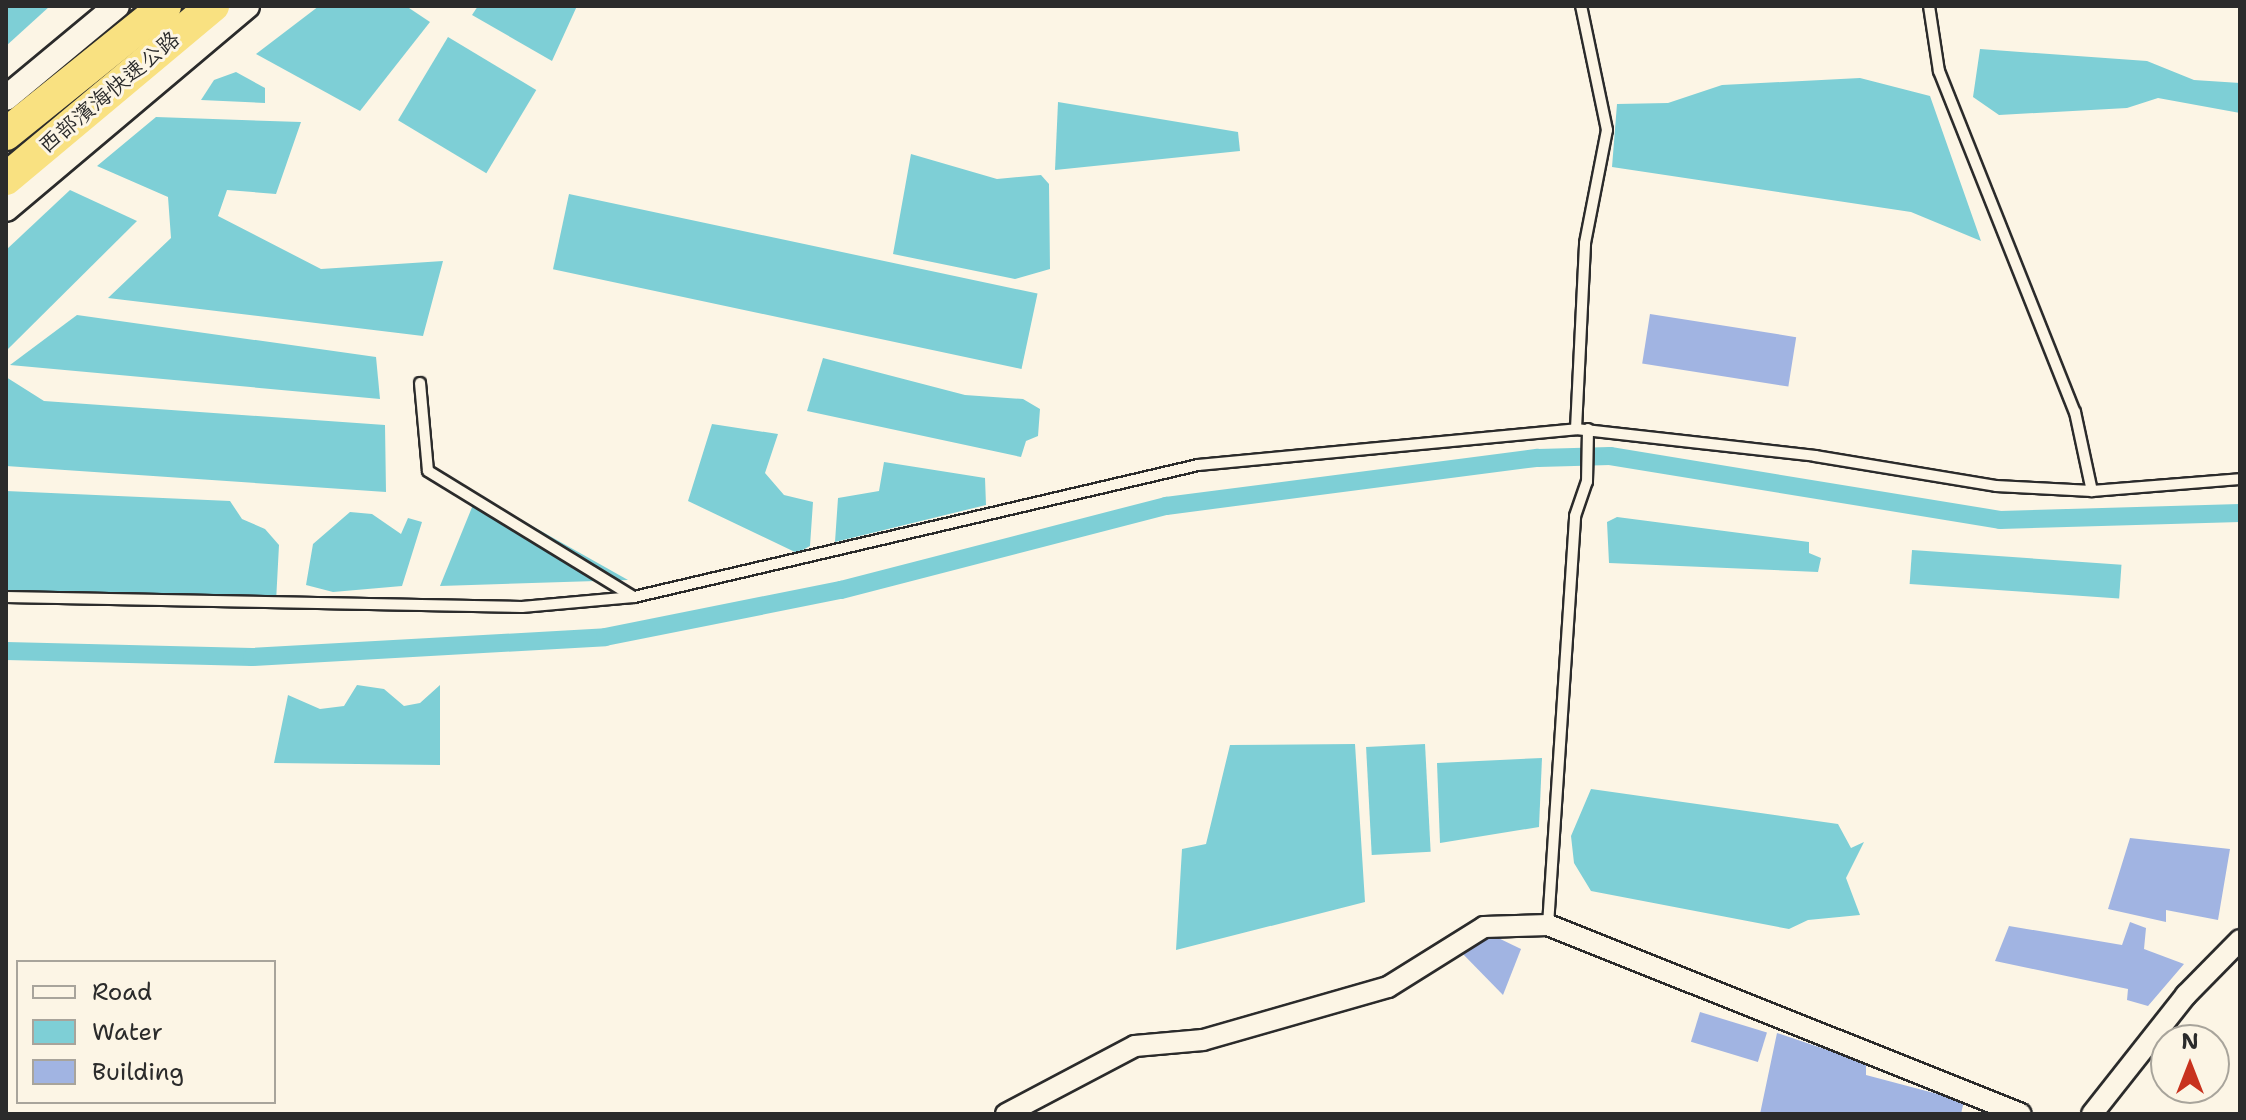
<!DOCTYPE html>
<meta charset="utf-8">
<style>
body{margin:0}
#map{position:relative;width:2246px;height:1120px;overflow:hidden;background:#fcf5e5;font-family:"Shantell Sans","LXGW WenKai TC",sans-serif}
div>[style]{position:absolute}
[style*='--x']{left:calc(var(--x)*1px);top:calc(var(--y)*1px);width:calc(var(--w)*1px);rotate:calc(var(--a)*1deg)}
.water>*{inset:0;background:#7ecfd6;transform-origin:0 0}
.canal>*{height:18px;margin:-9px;padding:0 9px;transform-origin:9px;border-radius:9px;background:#7ecfd6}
.building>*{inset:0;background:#a1b4e2;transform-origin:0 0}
.roads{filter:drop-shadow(2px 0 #2b2b2b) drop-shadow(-2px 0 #2b2b2b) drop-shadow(0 2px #2b2b2b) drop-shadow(0 -2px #2b2b2b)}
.service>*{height:10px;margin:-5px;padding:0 5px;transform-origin:5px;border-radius:5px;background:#fcf5e5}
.minor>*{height:20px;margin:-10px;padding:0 10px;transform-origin:10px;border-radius:10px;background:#fcf5e5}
.tertiary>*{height:24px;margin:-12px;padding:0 12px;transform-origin:12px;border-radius:12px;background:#fcf5e5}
.trunk>*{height:32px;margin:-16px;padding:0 16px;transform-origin:16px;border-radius:16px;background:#f9e181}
span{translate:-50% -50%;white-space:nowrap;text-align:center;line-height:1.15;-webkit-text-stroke:6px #fcf5e5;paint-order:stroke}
.street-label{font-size:22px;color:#2b2b2b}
.frame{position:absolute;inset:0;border:8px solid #2b2b2b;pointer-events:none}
.legend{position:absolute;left:16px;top:960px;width:260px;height:144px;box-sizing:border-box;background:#fcf5e5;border:2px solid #a8a49b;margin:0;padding:10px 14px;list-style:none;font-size:24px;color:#2b2b2b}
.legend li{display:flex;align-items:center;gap:16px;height:40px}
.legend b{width:40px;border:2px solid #a8a49b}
.north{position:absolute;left:2150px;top:1024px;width:80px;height:80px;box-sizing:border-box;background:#fcf5e5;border:2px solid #a8a49b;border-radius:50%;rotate:0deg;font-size:22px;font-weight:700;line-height:32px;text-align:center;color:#2b2b2b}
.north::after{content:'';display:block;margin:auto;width:28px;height:36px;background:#c8321e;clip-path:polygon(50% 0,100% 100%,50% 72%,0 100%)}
</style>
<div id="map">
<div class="water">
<div style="clip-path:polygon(6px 6px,50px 6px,6px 46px)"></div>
<div style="clip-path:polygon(319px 6px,406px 6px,430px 22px,360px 111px,256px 54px)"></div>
<div style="clip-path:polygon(478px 6px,577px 6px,552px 61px,472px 15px)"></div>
<div style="left:448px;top:37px;width:103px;height:97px;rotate:31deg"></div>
<div style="clip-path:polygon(1980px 49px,2147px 61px,2194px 80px,2240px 83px,2240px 113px,2158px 98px,2127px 108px,1999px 115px,1973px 97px)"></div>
<div style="clip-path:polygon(236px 72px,265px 88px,265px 103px,201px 100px,214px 80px)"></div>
<div style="clip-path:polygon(1860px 78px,1930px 96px,1981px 241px,1911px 212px,1612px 167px,1617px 104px,1668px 103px,1722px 85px)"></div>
<div style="clip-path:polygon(1058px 102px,1238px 132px,1240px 151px,1055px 170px)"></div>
<div style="clip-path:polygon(156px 117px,301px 122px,276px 194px,227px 190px,218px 216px,321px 269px,443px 261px,423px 336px,108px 298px,171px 238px,168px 197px,97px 166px)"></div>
<div style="clip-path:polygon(911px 154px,997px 179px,1041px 175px,1049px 184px,1050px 269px,1015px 279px,893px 254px)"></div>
<div style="clip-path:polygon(70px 190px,137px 221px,6px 351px,6px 250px)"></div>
<div style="left:569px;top:194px;width:479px;height:77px;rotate:12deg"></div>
<div style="clip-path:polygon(77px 315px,376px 357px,380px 399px,10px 365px)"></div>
<div style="clip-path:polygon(823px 358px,965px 395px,1023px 399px,1040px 409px,1038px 436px,1026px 441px,1021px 457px,807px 411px)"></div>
<div style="clip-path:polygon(6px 377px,44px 401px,385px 425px,386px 492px,6px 466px)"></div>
<div style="clip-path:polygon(712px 424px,778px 434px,765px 473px,784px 495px,813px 502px,810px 546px,797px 553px,688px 501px)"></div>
<div style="clip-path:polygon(884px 462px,985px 478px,986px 505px,835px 542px,838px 498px,879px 491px)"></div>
<div style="clip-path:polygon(6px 491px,230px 501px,242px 519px,265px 529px,279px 545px,276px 602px,6px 596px)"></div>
<div style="clip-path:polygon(477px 495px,628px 580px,440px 586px)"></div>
<div style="clip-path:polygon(350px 512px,372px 514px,401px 534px,408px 518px,422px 522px,402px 586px,333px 592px,306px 585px,313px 544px)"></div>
<div style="clip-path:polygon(1617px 517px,1809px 542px,1809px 553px,1821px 558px,1818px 572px,1609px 563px,1607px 522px)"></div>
<div style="left:1912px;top:550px;width:210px;height:34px;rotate:4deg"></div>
<div style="clip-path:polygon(357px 685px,384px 689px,404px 706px,420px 703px,440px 685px,440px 765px,274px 763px,288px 695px,320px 709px,344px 706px)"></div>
<div style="clip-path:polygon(1355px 744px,1365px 902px,1176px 950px,1182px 849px,1206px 844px,1230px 745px)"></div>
<div style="left:1425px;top:744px;width:108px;height:59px;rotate:87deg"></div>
<div style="clip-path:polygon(1542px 758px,1539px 827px,1440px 843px,1437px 763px)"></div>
<div style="clip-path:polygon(1591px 789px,1838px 824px,1851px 848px,1864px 842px,1846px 878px,1860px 915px,1808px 920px,1789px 929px,1591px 891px,1574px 863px,1571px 836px)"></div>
</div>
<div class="canal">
<div style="--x:6;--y:651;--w:246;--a:1.4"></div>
<div style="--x:252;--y:657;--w:354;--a:-3.2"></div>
<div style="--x:605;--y:637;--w:241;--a:-11.3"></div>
<div style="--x:841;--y:590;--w:336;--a:-14.5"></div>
<div style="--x:1166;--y:506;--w:375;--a:-7.4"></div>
<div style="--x:1538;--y:458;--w:72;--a:-1.6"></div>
<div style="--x:1610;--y:456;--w:395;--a:9.3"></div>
<div style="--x:2000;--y:520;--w:240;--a:-1.7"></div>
</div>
<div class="building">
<div style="left:1650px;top:314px;width:148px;height:50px;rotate:9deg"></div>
<div style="clip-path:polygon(2130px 838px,2230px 849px,2218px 920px,2166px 910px,2166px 922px,2108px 909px)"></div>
<div style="clip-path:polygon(2130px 922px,2146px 928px,2144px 949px,2184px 964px,2148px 1006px,2127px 1000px,2128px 989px,1995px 961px,2009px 926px,2122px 945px)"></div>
<div style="clip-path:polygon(1492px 935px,1521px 949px,1503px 995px,1459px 950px)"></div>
<div style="left:1700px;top:1012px;width:70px;height:31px;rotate:17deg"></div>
<div style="clip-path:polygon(1777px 1033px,1866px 1063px,1866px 1075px,1964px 1101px,1961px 1114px,1760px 1114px)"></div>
</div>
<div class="roads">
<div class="service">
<div style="--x:1929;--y:6;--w:66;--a:81.3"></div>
<div style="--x:1939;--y:71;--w:367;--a:68.3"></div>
<div style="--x:2075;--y:412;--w:81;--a:77.9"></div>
<div style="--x:420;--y:383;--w:88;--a:84.8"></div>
<div style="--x:428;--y:471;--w:241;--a:31.5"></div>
<div style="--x:1576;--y:429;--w:186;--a:-87.2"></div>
<div style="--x:1585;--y:243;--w:115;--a:-79"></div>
<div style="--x:1607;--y:130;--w:127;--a:-101.8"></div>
<div style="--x:6;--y:597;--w:516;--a:1.11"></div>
<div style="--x:522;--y:607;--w:112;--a:-5.1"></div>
<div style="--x:634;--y:597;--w:579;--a:-13.17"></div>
<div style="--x:1198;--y:465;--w:380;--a:-5.4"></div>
<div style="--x:1576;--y:429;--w:241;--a:6.4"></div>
<div style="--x:1815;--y:456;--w:183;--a:9.4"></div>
<div style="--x:1996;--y:486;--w:96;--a:3"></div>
<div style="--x:2092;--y:491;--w:148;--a:-4.6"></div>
<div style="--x:1548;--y:925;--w:410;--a:-86.2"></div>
<div style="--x:1575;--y:516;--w:36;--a:-71"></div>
<div style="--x:1587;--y:482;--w:53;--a:-88.9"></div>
</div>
<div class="minor">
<div style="--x:1006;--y:1114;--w:146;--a:-27.8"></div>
<div style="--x:1135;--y:1046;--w:68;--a:-5"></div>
<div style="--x:1203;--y:1040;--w:192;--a:-16"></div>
<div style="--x:1388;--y:987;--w:113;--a:-32"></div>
<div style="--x:1484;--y:927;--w:64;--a:-1.8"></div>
<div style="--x:1548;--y:925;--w:509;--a:21.78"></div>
<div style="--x:2092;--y:1114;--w:152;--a:-51.7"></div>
<div style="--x:2186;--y:995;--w:77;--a:-45.5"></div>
</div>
<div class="tertiary">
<div style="--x:6;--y:98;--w:144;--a:-39.7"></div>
<div style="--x:6;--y:209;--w:315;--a:-40.1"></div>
</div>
<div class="trunk">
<div style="--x:6;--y:134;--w:204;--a:-38.8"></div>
<div style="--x:6;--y:179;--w:270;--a:-39.9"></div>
</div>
</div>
<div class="street-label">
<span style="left:109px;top:92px;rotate:-40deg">西部濱海快速公路</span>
</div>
<div class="frame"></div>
<ul class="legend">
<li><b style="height:10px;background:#fcf5e5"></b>Road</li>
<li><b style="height:22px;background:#7ecfd6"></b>Water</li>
<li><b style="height:22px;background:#a1b4e2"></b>Building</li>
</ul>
<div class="north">N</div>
</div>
